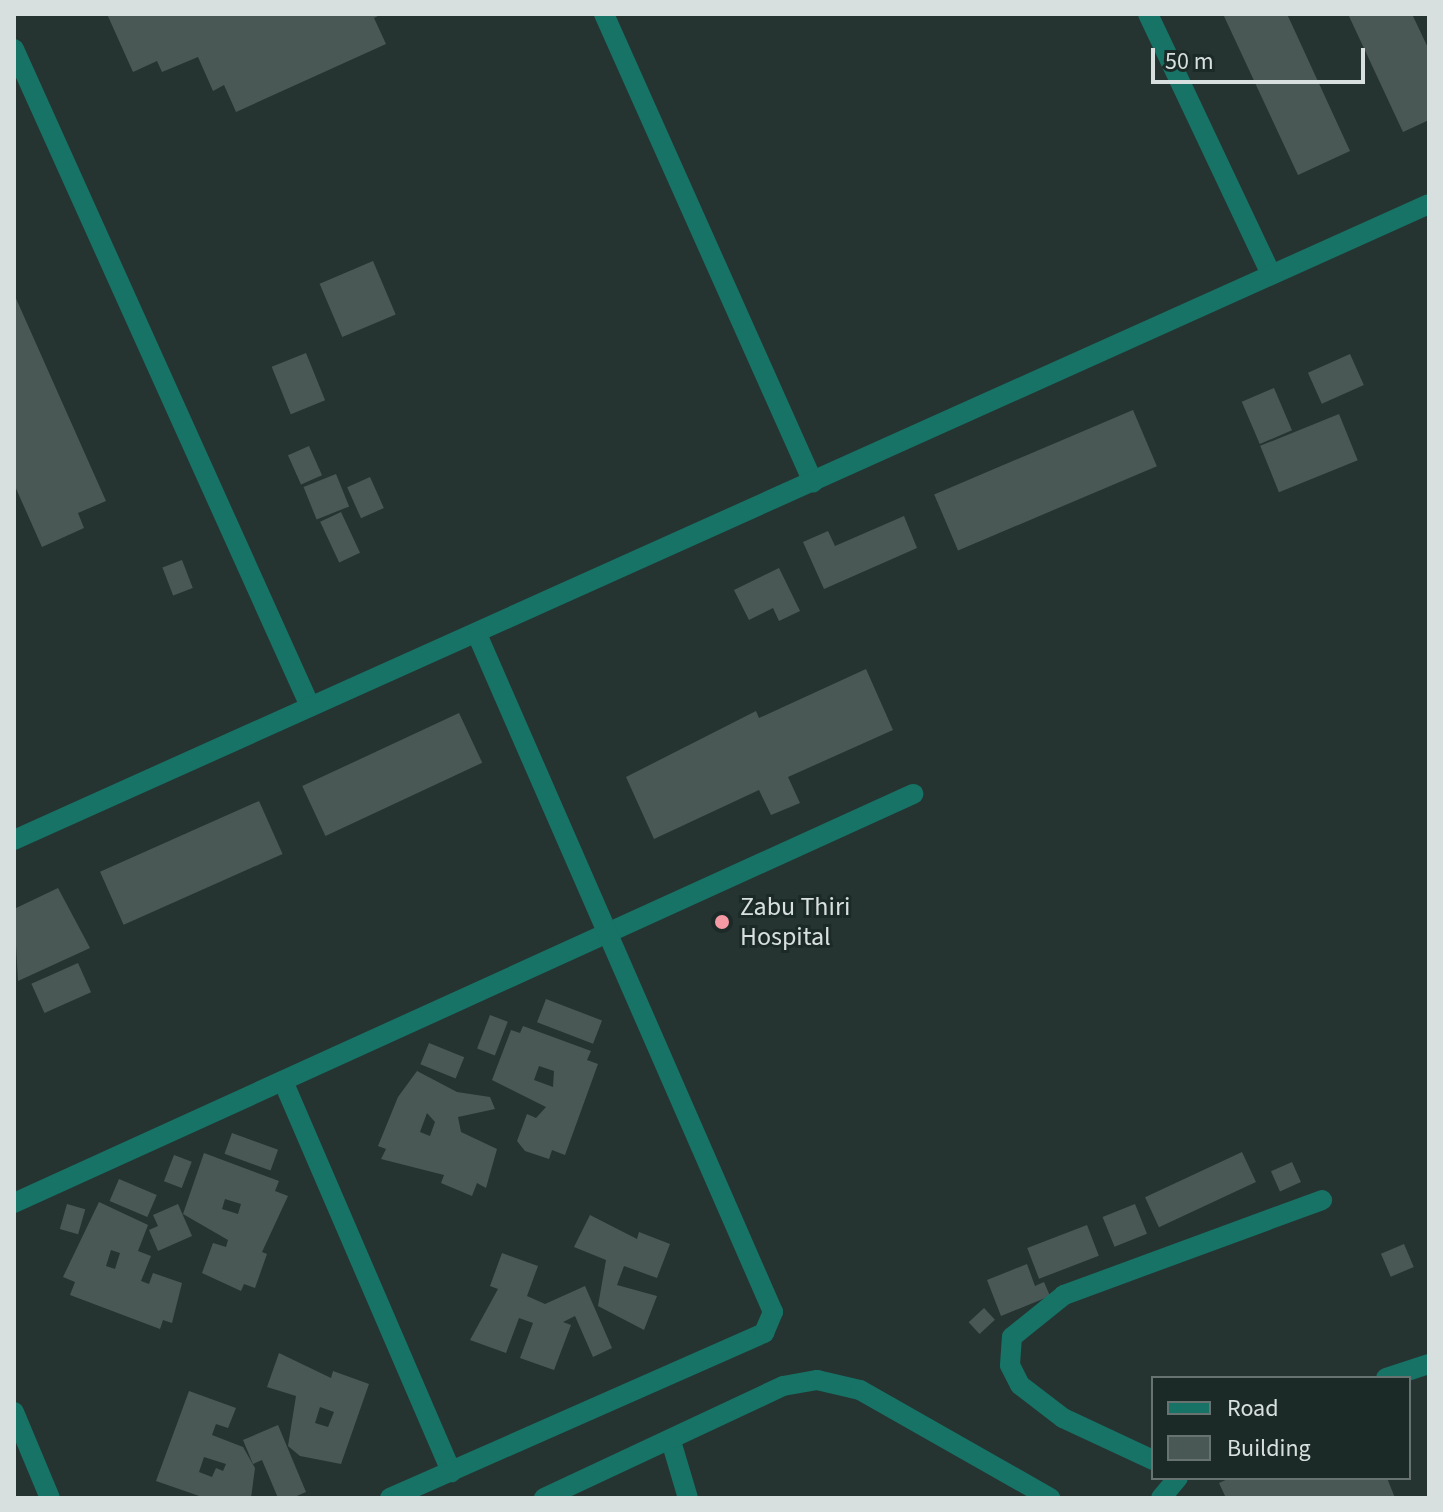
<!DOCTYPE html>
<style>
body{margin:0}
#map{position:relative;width:1443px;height:1512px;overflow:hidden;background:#263431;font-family:"Source Sans 3",sans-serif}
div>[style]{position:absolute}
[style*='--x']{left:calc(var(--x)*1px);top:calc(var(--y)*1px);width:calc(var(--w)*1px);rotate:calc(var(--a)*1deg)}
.building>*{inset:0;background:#495855;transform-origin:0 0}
.minor>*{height:20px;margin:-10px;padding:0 10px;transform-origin:10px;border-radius:10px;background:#167366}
.dots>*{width:22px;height:22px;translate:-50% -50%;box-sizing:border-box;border:4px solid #1c2a27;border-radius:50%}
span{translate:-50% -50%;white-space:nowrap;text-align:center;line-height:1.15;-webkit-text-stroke:6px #1c2a27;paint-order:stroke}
.poi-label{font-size:26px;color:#d7e0de}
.left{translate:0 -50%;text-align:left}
.frame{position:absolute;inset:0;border:16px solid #d7e0de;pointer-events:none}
.legend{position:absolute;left:1151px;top:1376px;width:260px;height:104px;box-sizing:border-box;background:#1c2a27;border:2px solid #677370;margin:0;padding:10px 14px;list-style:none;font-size:24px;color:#d7e0de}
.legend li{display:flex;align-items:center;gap:16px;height:40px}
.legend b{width:40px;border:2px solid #677370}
.scale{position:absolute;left:1151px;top:48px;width:214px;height:36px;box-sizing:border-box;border:4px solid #d7e0de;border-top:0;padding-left:10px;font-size:24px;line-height:28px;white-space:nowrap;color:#d7e0de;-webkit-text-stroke:6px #1c2a27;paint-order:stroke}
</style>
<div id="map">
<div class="building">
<div style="clip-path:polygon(107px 14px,382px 14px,374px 18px,386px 44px,236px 112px,224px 85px,213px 91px,198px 57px,162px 72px,157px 61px,133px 72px)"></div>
<div style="clip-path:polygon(1223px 14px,1287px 14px,1350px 151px,1298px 175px)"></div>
<div style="clip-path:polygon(1348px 14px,1412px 14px,1429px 50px,1429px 120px,1403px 132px)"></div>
<div style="left:373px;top:261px;width:58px;height:58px;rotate:67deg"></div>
<div style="clip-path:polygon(14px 294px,106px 501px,78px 513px,84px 528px,42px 547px,14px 484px)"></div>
<div style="left:306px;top:353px;width:51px;height:37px;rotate:68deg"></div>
<div style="left:1350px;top:354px;width:34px;height:46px;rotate:66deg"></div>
<div style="left:1274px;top:388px;width:46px;height:35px;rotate:67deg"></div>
<div style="left:1133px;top:410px;width:61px;height:216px;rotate:67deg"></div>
<div style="left:1339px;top:414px;width:50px;height:85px;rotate:68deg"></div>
<div style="left:309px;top:446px;width:32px;height:23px;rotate:66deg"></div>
<div style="left:336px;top:474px;width:35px;height:35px;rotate:68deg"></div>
<div style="left:370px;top:477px;width:34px;height:25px;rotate:66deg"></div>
<div style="left:341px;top:512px;width:45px;height:23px;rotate:65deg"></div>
<div style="clip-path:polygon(904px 516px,917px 548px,824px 589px,803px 542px,828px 531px,835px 546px)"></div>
<div style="left:182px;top:560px;width:30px;height:21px;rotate:69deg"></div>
<div style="clip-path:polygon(779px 568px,800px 611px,779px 621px,773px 608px,749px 620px,734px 590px)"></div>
<div style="clip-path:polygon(866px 669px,893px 730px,788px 777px,800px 803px,771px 815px,759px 790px,654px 839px,626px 777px,756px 711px,759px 718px)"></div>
<div style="left:459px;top:713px;width:55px;height:173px;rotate:65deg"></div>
<div style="left:259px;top:801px;width:58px;height:174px;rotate:66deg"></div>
<div style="clip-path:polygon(58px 888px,90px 948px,18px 981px,14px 909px)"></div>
<div style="left:78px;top:963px;width:32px;height:51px;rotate:66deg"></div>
<div style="left:546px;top:999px;width:60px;height:25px;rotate:21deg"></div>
<div style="left:490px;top:1015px;width:19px;height:36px;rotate:21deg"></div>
<div style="clip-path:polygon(evenodd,523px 1026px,591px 1051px,587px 1060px,598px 1064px,565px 1155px,552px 1150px,549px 1159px,525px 1151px,517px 1141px,527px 1114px,536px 1118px,546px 1107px,492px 1080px,511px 1030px,520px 1033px,523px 1026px,539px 1066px,554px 1071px,553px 1087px,534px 1080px,539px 1066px)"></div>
<div style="left:429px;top:1043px;width:38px;height:23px;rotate:22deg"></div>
<div style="clip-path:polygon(evenodd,417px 1071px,457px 1092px,490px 1097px,495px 1109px,458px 1117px,461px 1132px,497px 1149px,486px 1188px,477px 1183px,472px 1196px,441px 1183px,444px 1175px,381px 1159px,386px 1149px,378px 1146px,398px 1097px,417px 1071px,427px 1113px,435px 1122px,430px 1136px,420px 1132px,427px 1113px)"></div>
<div style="left:232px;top:1133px;width:49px;height:22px;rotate:20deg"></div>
<div style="left:1242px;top:1152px;width:33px;height:107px;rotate:65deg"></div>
<div style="clip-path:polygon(evenodd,204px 1153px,279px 1181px,275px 1191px,288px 1196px,262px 1252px,267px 1254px,255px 1288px,244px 1284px,241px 1291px,202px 1273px,213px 1243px,226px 1247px,228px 1240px,183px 1214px,204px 1153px,225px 1199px,241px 1204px,238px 1214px,222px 1209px,225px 1199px)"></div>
<div style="left:174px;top:1155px;width:19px;height:28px;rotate:21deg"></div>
<div style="left:1292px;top:1162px;width:22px;height:23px;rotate:66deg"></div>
<div style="left:119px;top:1179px;width:41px;height:24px;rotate:23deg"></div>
<div style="clip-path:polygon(evenodd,99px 1202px,148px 1225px,138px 1251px,151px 1256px,141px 1281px,149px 1284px,153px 1273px,182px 1283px,172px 1323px,163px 1320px,160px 1329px,70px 1295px,75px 1282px,63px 1277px,99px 1202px,111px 1250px,120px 1253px,115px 1269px,106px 1266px,111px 1250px)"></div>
<div style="left:67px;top:1204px;width:19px;height:26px;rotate:16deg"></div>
<div style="clip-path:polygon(178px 1204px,192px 1236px,158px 1251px,149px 1230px,158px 1226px,153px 1215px)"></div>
<div style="left:1135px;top:1204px;width:32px;height:35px;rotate:68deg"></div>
<div style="clip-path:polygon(590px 1215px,637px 1239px,639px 1232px,670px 1244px,657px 1278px,624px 1266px,617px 1285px,657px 1296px,644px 1330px,598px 1306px,606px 1260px,574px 1247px)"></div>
<div style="left:1087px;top:1225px;width:33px;height:64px;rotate:69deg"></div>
<div style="left:1404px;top:1244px;width:25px;height:25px;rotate:67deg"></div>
<div style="clip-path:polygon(502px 1253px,538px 1266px,527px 1296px,545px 1304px,585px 1286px,612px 1348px,593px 1357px,575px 1316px,563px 1322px,571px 1325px,554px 1370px,520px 1358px,533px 1323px,519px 1318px,506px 1353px,470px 1340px,498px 1289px,490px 1286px)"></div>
<div style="clip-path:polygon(1027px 1264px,1035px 1286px,1044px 1282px,1050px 1296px,1001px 1316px,987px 1280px)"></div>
<div style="left:984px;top:1308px;width:16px;height:21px;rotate:47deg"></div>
<div style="clip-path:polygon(evenodd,279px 1353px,331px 1378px,333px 1371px,369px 1384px,341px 1464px,300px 1456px,288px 1446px,296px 1396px,267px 1387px,279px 1353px,320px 1407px,334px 1412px,328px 1427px,315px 1423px,320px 1407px)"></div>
<div style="clip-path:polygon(evenodd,189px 1391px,236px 1408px,228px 1428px,216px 1424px,212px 1435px,243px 1447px,255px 1468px,251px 1498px,205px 1498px,156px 1481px,189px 1391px,204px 1457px,226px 1464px,223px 1471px,216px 1468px,212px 1477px,199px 1472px,204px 1457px)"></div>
<div style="clip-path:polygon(278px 1425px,306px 1492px,292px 1498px,278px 1498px,262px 1460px,253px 1464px,243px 1440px)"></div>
<div style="clip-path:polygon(1230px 1478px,1387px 1478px,1395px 1498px,1226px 1498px,1219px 1483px)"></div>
</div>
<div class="minor">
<div style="--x:604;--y:14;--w:513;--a:65.94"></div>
<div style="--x:1148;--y:14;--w:285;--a:64.7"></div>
<div style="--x:14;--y:49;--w:721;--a:65.75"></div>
<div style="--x:14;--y:840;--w:1551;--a:-24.2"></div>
<div style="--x:283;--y:1081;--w:426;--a:66.7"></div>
<div style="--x:14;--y:1203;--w:988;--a:-24.46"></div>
<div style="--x:1386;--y:1378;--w:45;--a:-18"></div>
<div style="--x:14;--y:1412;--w:93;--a:67.3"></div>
<div style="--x:671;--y:1441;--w:59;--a:73.4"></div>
<div style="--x:1153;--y:1460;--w:99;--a:-155"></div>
<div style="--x:1063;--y:1418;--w:54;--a:-142.5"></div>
<div style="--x:1020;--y:1385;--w:22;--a:-117"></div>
<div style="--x:1010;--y:1365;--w:28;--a:-86"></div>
<div style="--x:1012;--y:1337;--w:67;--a:-38.9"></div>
<div style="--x:1064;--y:1295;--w:275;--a:-20.2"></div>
<div style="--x:390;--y:1498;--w:409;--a:-23.8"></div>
<div style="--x:764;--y:1333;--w:23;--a:-67"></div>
<div style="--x:773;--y:1312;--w:740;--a:-113.59"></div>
<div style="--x:544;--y:1498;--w:264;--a:-25.1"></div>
<div style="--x:783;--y:1386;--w:35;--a:-10"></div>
<div style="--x:817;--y:1380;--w:44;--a:13.1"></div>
<div style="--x:860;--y:1390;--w:219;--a:29.6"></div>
<div style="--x:1161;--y:1498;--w:26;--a:-50"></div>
</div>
<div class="dots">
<div style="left:722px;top:922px;background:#f49aa4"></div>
</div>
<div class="poi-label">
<span class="left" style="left:740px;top:922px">Zabu Thiri<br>Hospital</span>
</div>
<div class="frame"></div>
<ul class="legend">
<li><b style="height:10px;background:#167366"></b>Road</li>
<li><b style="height:22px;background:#495855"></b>Building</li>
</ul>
<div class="scale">50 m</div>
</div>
